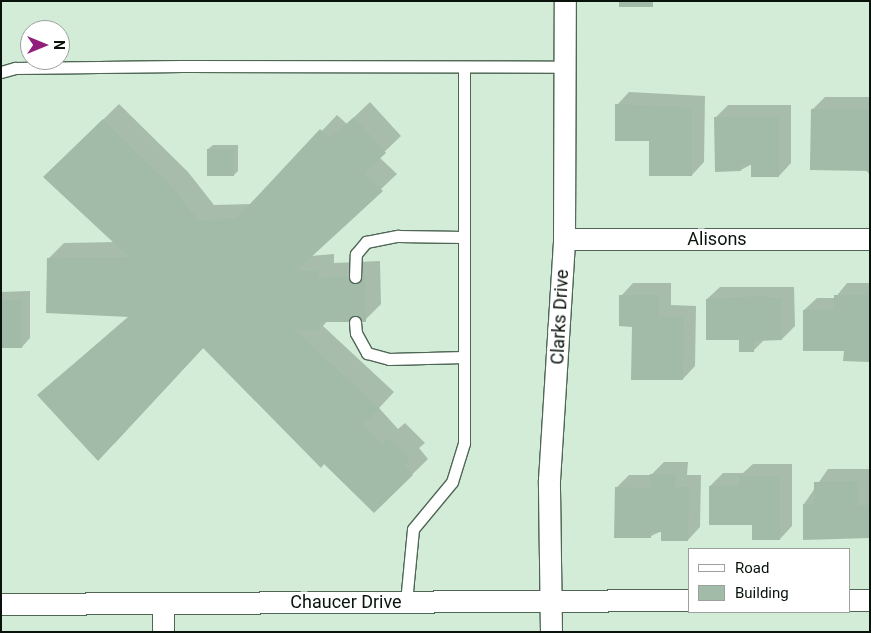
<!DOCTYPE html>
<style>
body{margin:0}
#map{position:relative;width:871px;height:633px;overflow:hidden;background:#d2ecd8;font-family:Roboto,sans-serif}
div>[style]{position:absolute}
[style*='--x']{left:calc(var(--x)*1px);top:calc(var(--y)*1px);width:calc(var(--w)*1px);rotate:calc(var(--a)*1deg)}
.shadow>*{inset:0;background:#0003}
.building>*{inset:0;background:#a2bba8;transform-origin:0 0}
.roads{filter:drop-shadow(1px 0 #4f6655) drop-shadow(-1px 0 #4f6655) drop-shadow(0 1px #4f6655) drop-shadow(0 -1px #4f6655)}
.lane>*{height:11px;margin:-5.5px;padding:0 5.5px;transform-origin:5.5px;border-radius:5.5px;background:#fff}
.street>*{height:21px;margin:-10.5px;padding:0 10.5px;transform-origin:10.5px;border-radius:10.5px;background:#fff}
span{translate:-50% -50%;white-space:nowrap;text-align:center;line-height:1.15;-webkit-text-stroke:5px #fff;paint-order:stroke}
.street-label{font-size:18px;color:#09130c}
.frame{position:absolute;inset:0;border:2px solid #09130c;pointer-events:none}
.legend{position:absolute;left:688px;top:548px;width:162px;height:65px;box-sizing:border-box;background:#fff;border:1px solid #9da19e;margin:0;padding:6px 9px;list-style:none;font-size:15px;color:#09130c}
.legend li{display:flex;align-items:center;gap:10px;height:25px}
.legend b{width:25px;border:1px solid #9da19e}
.north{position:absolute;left:20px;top:20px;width:50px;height:50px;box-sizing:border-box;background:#fff;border:1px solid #9da19e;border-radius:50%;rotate:90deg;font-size:14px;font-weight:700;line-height:20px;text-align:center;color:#09130c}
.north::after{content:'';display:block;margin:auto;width:18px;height:22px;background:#921e7c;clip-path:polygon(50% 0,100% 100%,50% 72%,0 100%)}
</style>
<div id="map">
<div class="shadow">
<div style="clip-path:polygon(629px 92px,705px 96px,704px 162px,692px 175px,617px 105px)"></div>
<div style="clip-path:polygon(825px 97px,870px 97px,870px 175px,812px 110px)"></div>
<div style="clip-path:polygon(370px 102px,401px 136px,379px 157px,397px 174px,310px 256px,334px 254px,334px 263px,380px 261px,381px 304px,365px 320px,328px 320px,323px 326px,394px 392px,379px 408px,398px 429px,405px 423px,425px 443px,419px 448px,428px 459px,374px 512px,204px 347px,114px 444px,38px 395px,129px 316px,48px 259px,64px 243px,115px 242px,45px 177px,119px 104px,188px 172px,214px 205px,252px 204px,337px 115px,347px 124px)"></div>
<div style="clip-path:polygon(728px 105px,791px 105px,791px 163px,779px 176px,752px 164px,741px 170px,715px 118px)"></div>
<div style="clip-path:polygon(213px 145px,238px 145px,238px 171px,234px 175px,208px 149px)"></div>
<div style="clip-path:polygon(633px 283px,671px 283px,671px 305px,696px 306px,695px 366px,683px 379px,633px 326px,621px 296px)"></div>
<div style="clip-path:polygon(847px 283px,870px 283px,869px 360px,845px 350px,804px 310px,817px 298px,835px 298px)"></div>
<div style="clip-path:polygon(720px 287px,794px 287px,795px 326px,782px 339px,765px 339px,753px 351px,707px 299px)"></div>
<div style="clip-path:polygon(30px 291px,30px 338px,22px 347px,1px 347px,1px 292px)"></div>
<div style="clip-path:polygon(664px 462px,688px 462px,687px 475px,701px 475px,700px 527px,688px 540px,662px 531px,651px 536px,616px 488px,629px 475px,651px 475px)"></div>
<div style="clip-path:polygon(753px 464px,792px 464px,792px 526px,780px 539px,754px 524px,710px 486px,723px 473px,743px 473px)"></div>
<div style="clip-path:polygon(828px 469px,870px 469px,870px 536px,804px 504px)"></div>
</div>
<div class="building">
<div style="left:619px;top:1px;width:34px;height:6px"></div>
<div style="clip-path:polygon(615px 104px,692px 108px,692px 176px,649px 176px,649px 141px,615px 141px)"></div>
<div style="left:811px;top:109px;width:59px;height:61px;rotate:1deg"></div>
<div style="clip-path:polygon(354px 117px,386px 153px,364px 173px,383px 191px,296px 271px,319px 270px,319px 278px,365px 276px,366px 322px,320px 322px,320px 330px,295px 330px,380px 409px,363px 424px,382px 444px,389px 438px,410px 459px,404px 465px,413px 475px,374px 513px,324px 464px,321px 468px,203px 348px,98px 461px,37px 395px,129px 317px,46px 313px,47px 258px,129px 257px,43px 177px,103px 119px,173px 188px,198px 220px,236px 219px,320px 129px,330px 138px)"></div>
<div style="clip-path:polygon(714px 117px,779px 117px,779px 177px,751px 177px,751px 165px,741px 165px,741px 171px,715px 172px)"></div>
<div style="left:207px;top:149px;width:27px;height:27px"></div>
<div style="clip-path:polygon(619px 295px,659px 295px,659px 317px,684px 318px,683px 380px,631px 380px,632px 327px,619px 326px)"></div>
<div style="clip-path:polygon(834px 295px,870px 295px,869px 362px,843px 361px,844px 351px,803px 351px,803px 310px,834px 310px)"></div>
<div style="clip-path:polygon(760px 296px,782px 299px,782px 340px,754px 341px,754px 352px,739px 352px,739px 340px,706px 340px,706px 299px)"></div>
<div style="left:1px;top:300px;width:21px;height:48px"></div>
<div style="clip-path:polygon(650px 474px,676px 474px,675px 487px,689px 487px,688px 541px,661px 541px,661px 532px,651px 532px,651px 538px,614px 538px,615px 487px,650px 488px)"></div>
<div style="clip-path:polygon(739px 476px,780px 476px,780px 540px,752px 540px,752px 525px,709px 525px,709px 486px,739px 486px)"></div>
<div style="clip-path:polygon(858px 481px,858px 505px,870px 505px,870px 538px,803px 540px,803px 504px,814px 504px,814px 482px)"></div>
</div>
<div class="roads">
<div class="lane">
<div style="--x:1;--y:72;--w:15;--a:-16"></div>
<div style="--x:15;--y:68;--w:167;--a:-0.7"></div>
<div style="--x:182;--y:66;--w:383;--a:0.1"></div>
<div style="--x:355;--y:277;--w:23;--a:-88"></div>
<div style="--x:356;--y:254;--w:16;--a:-50"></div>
<div style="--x:366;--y:242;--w:33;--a:-11"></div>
<div style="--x:398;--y:236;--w:65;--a:0.9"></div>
<div style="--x:355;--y:322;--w:11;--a:85"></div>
<div style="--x:356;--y:333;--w:23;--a:61"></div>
<div style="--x:367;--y:353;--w:23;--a:15"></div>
<div style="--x:389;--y:359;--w:75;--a:-1.5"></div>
<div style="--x:406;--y:602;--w:73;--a:-84.5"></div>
<div style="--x:413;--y:529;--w:61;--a:-50.3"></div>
<div style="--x:452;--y:482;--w:41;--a:-72.9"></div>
<div style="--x:464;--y:443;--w:376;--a:-90"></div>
</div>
<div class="street">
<div style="--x:564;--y:239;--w:306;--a:0"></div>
<div style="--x:850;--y:600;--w:20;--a:0"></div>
<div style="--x:163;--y:603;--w:29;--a:90"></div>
<div style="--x:1;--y:604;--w:689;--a:-0.33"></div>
<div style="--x:551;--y:632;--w:152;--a:-90.8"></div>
<div style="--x:549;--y:480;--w:241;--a:-86.4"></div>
<div style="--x:564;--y:239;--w:238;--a:-89.8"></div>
</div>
</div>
<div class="street-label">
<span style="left:717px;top:239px">Alisons</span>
<span style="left:560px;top:317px;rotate:-87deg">Clarks Drive</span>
<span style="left:346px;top:602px">Chaucer Drive</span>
</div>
<div class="frame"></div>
<ul class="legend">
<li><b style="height:6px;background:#fff"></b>Road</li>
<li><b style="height:14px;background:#a2bba8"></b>Building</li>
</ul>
<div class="north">N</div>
</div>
